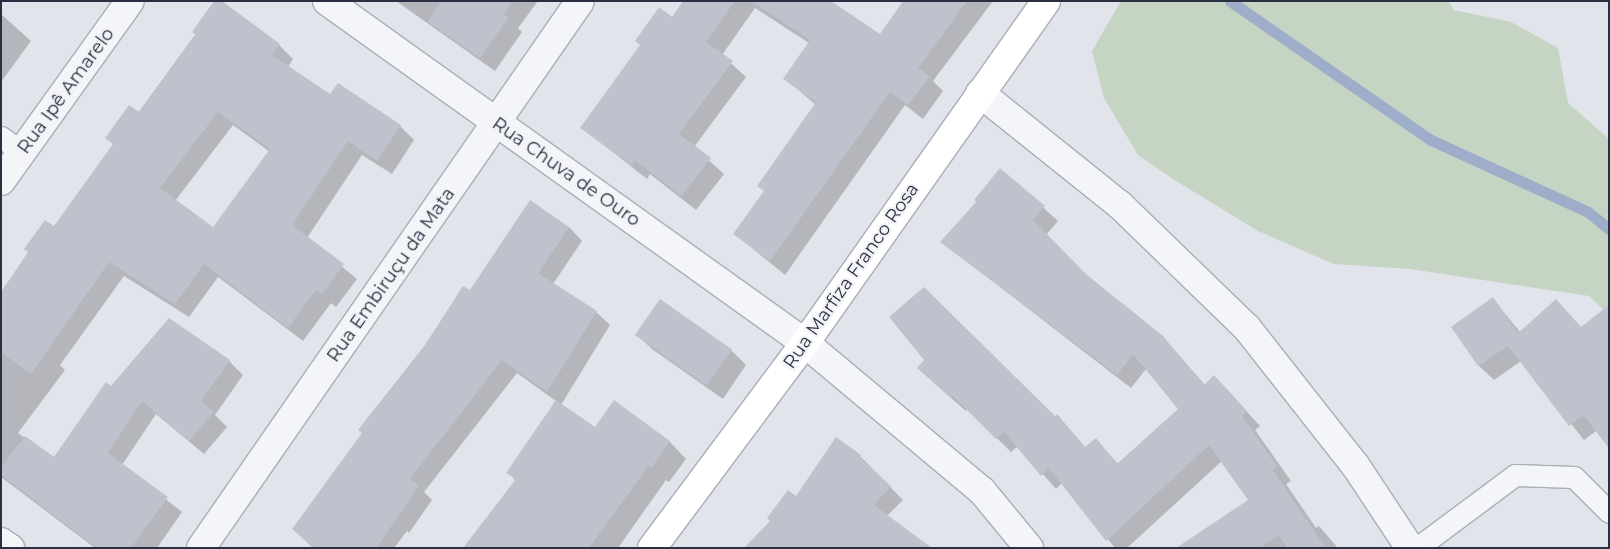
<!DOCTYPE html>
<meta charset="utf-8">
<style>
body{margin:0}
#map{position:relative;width:1610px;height:549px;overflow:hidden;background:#e1e4ea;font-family:Montserrat,sans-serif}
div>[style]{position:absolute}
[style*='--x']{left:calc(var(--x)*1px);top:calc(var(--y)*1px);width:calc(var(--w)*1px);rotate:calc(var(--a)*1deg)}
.green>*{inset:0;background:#c5d4c3}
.shadow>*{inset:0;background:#0003}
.stream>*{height:11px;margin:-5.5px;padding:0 5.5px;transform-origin:5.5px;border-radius:5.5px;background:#9dadca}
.building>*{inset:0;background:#bfc2cd;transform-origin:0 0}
.roads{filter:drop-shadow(1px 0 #aaaeb8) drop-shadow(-1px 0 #aaaeb8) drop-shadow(0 1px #aaaeb8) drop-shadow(0 -1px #aaaeb8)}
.lane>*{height:21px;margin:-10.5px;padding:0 10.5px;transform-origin:10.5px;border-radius:10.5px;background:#f4f5f8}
.street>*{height:28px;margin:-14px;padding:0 14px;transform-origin:14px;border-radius:14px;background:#f4f5f8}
.secondary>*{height:28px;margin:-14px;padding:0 14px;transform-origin:14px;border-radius:14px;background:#fff}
span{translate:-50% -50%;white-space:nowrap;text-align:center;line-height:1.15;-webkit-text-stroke:4.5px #f1f3f7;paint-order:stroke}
.street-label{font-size:18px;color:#2a2f42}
.frame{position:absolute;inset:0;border:2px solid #2a2f42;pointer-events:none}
</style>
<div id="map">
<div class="green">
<div style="clip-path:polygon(1121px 1px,1448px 1px,1454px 10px,1511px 22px,1558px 48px,1568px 103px,1609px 139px,1609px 315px,1589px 296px,1410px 269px,1334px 264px,1258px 231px,1173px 179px,1138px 155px,1104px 98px,1092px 51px)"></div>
</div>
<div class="shadow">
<div style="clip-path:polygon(evenodd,220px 1px,279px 45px,293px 59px,288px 67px,331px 96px,400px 126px,414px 140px,392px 174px,362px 155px,307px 238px,357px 279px,336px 307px,331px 303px,303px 341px,218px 277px,189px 317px,124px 276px,60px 365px,65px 370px,18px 433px,54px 459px,111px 387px,229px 361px,243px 375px,215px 415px,227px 427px,204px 454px,156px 414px,122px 465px,182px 512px,157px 548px,95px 548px,1px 477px,1px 300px,220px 1px,233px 125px,270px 152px,213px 228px,175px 201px,233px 125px)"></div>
<div style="clip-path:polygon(396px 1px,538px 1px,518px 28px,522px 32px,495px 71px)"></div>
<div style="clip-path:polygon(685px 1px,828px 1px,880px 36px,905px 1px,993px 1px,933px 81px,943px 91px,923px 119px,905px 105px,785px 275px,735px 234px,765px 192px,816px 105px,784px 78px,809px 43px,755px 8px,722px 55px,746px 77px,694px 147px,724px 174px,696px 210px,650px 174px,647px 179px,581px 127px)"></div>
<div style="clip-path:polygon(1px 14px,31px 41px,1px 82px)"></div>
<div style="clip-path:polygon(1000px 169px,1058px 221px,1046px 235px,1087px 277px,1162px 336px,1205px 385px,1228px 391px,1260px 426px,1255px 430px,1291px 481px,1286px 484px,1316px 528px,1319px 526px,1338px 548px,1179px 548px,1250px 500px,1222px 461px,1127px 548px,1115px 548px,1062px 483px,1056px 489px,1018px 446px,1011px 452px,967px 409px,966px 411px,933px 382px,1055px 418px,1057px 416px,1086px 448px,1096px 440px,1119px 465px,1179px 409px,1146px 369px,1131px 388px,942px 242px,978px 202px)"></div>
<div style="clip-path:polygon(569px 227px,582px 241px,553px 284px,596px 312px,610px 325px,561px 405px,595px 428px,614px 402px,670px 442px,686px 459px,669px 482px,666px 480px,618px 548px,465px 548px,516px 481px,508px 472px,556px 401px,517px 373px,424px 492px,432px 500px,409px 533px,407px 531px,394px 548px,313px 548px,293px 529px,470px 292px)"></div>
<div style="clip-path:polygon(1493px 299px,1520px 332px,1556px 301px,1581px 328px,1609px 324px,1609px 448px,1596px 431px,1584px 440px,1521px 361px,1494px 380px,1479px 366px,1453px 327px)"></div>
<div style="clip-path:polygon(660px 301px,731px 350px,746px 365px,723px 399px,652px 349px,637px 335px)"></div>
<div style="clip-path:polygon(860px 456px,903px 500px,887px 516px,796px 498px)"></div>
</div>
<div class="stream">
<div style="--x:1230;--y:1;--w:244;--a:34.7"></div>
<div style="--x:1431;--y:140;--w:173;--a:24.6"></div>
<div style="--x:1588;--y:212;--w:27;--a:39"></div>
</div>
<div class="building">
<div style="clip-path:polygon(evenodd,214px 1px,222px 1px,280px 44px,272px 55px,330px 94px,338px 83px,401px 125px,377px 161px,348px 141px,292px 225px,344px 264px,322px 294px,316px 290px,288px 328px,204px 264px,175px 304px,109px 262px,31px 374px,1px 352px,1px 292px,28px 252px,24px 249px,45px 220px,54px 226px,113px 144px,105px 138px,129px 105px,139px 112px,196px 35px,192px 32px,214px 1px,218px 112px,270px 149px,213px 227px,160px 188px,218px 112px)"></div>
<div style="clip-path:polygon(441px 1px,513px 1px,504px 14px,509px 17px,480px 58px,428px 22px)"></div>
<div style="clip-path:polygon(683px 1px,735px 1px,706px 42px,733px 61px,679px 134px,711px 158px,681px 196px,635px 160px,632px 166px,580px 128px,640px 45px,635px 41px,659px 7px,672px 17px)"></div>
<div style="clip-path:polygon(751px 1px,831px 1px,880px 34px,903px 1px,967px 1px,918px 68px,930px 76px,908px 105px,890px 92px,770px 261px,733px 234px,764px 191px,757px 186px,816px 102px,783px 79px,810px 40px)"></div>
<div style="clip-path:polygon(1000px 168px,1045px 206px,1033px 220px,1087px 275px,1162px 335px,1204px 385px,1214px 375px,1247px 411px,1242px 416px,1277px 466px,1273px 470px,1326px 548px,1288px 548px,1279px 535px,1260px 548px,1176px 548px,1248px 500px,1209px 445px,1106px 541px,1049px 468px,1041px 476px,1004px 432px,996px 439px,953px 396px,951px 398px,917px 368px,924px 360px,889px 317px,924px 287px,1055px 416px,1057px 414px,1085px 447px,1096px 438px,1117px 464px,1178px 409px,1133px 354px,1117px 375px,940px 242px,976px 202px,974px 200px)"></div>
<div style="clip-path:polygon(530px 200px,569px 227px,538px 273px,597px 311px,547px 392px,502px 360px,410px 479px,419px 486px,376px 548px,314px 548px,292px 529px,362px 433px,358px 430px,425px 345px,463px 286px,470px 290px)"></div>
<div style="clip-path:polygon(1493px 297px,1518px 333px,1556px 299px,1581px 327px,1609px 305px,1609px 448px,1583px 415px,1569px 426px,1508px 346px,1478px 366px,1451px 327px)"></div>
<div style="left:660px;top:299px;width:88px;height:44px;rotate:35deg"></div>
<div style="clip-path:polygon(169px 318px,230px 360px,201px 401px,214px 412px,189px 441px,142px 401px,108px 453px,168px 497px,131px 548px,97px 548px,1px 475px,1px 467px,25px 436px,54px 457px,106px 382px,111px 386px)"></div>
<div style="clip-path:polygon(556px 400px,595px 427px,614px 400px,670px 441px,652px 467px,649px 465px,589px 548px,463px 548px,516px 479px,506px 473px)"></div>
<div style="clip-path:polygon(836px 437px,861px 455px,859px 457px,891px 486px,874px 505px,932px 548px,744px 548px,770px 521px,767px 518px,788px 490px,796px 496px)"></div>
</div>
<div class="roads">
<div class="lane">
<div style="--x:1;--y:137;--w:26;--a:36"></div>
<div style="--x:1417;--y:548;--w:122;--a:-36.7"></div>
<div style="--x:1515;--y:475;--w:59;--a:1.9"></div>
<div style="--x:1574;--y:477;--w:49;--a:45"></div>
</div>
<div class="street">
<div style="--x:327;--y:1;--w:588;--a:35.58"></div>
<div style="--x:805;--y:343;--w:231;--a:39.9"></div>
<div style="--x:982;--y:491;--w:74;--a:50.5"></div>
<div style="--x:980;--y:93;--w:179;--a:38.7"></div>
<div style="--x:1120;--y:205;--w:177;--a:44.1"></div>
<div style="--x:1247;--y:328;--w:174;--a:51.8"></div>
<div style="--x:1355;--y:465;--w:100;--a:56.5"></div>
<div style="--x:1;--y:181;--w:221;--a:-54.4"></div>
<div style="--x:1;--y:542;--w:11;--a:34"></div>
<div style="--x:201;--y:548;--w:665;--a:-55.28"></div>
</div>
<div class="secondary">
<div style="--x:652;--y:548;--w:256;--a:-53.3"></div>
<div style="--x:805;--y:343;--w:418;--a:-54.8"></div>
</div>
</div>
<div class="street-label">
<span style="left:66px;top:91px;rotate:-54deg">Rua Ipê Amarelo</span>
<span style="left:566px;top:172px;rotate:35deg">Rua Chuva de Ouro</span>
<span style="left:391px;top:275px;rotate:-55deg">Rua Embiruçu da Mata</span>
<span style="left:851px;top:276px;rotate:-55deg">Rua Marfiza Franco Rosa</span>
</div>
<div class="frame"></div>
</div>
